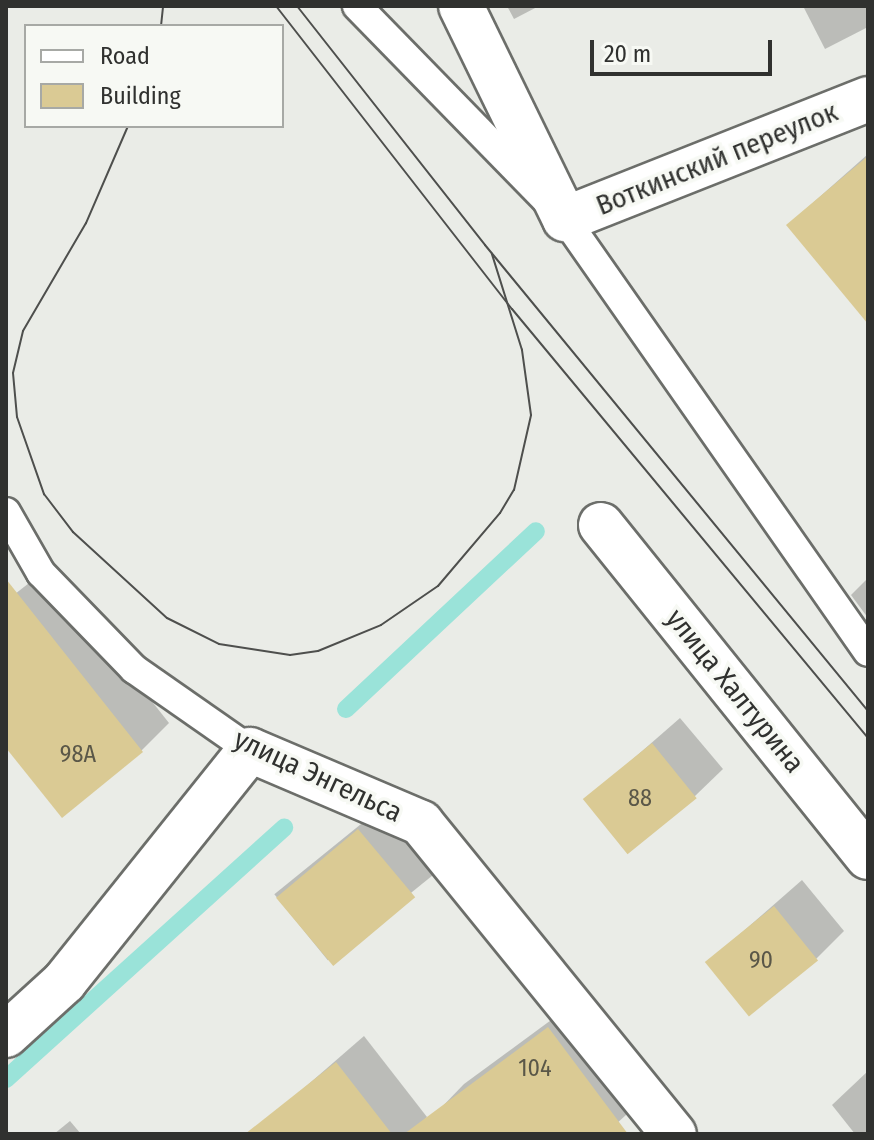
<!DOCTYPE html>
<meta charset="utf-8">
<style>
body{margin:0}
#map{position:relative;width:874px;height:1140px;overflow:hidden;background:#eaece7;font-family:"Fira Sans Condensed",sans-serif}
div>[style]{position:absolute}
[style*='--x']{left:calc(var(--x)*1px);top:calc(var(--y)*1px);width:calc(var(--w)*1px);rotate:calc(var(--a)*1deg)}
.shadow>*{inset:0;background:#0003;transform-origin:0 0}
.stream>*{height:18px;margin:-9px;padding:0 9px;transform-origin:9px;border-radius:9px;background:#9ae3d9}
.building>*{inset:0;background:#daca94;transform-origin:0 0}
.roads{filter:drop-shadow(2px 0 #6c6e6a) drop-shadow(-2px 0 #6c6e6a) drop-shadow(0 2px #6c6e6a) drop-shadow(0 -2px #6c6e6a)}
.service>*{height:28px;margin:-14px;padding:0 14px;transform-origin:14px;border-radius:14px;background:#fff}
.pedestrian>*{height:44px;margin:-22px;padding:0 22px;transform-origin:22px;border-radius:22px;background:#fff}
.minor>*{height:44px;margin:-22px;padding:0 22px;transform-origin:22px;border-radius:22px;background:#fff}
.tram>*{height:2px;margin:-1px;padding:0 1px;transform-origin:1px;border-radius:1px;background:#4e4f4d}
span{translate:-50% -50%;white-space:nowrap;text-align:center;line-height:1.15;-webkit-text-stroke:7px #f7f9f4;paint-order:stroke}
.number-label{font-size:24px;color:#5a5748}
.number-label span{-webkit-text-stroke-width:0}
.street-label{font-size:28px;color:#30312f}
.frame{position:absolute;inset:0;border:8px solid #30312f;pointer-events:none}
.legend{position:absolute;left:24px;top:24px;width:260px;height:104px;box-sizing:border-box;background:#f7f9f4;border:2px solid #a7a9a5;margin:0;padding:10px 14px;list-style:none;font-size:24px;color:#30312f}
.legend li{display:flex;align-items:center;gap:16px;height:40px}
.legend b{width:40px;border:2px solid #a7a9a5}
.scale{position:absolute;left:590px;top:40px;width:182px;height:36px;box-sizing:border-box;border:4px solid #30312f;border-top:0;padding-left:10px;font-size:24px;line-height:28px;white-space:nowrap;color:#30312f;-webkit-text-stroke:6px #f7f9f4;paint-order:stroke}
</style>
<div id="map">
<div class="shadow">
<div style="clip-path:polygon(507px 6px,539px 6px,514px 19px)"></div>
<div style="clip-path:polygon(803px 6px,868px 6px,868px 27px,825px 49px)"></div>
<div style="clip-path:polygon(868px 154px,868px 301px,788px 225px)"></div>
<div style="clip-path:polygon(47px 569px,169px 723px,141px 751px,6px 744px,6px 601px)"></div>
<div style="clip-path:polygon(868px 578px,868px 618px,851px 595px)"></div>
<div style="clip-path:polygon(680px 718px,723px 769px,695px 796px,586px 800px)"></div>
<div style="left:387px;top:803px;width:85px;height:145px;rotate:51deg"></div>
<div style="clip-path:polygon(802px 880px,844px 931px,816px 959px,708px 962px)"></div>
<div style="clip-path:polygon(577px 1001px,647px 1096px,605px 1134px,453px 1134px,437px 1112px,464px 1084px)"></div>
<div style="clip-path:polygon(364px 1036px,427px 1117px,410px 1134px,288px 1134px,273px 1115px)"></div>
<div style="clip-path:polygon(868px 1071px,868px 1134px,855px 1134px,832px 1105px)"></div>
<div style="clip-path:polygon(70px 1121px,81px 1134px,54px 1134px)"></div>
</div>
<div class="stream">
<div style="--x:346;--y:709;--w:260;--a:-43.1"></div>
<div style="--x:6;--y:1079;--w:375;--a:-42.1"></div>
</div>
<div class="building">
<div style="clip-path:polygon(868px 156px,868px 324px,786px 225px)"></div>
<div style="clip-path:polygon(6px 579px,143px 752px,62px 818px,6px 748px)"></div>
<div style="left:652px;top:743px;width:71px;height:89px;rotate:51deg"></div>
<div style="left:358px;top:829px;width:89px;height:107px;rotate:50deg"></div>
<div style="left:774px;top:906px;width:70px;height:89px;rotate:51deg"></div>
<div style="clip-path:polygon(548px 1027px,628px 1134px,404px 1134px)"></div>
<div style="clip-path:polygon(336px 1062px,392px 1134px,245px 1134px)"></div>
</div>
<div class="roads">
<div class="service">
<div style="--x:357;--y:6;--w:298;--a:45.7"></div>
<div style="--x:565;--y:219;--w:528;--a:55.02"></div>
<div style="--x:6;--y:512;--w:70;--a:60.2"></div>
<div style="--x:41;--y:573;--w:134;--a:45.9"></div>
<div style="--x:134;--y:669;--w:141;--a:34.9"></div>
</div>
<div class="pedestrian">
<div style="--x:6;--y:1035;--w:79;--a:-42.4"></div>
<div style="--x:64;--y:982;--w:297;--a:-51.3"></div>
</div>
<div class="minor">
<div style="--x:461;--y:6;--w:237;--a:64"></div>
<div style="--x:565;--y:219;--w:326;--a:-21.6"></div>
<div style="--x:601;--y:525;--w:426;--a:51.2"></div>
<div style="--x:250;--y:750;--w:186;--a:23.1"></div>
<div style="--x:421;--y:823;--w:401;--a:50.9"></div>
</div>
</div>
<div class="tram">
<div style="--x:276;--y:6;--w:384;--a:52.1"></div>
<div style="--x:512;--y:309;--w:557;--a:50.31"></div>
<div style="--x:297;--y:6;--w:304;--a:51.8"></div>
<div style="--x:485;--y:245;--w:603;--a:50.58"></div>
<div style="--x:161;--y:26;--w:20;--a:-84"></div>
<div style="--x:128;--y:126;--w:106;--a:113.4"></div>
<div style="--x:86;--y:223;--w:125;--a:120.3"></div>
<div style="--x:23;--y:331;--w:43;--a:103.4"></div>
<div style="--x:13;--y:373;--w:44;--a:84.8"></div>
<div style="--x:17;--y:417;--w:82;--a:70.7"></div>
<div style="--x:44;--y:494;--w:48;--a:52.7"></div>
<div style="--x:73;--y:532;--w:127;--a:42.5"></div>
<div style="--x:167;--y:618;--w:58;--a:26.6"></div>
<div style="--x:219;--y:644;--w:72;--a:8.8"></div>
<div style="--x:290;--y:655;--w:28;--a:-8"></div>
<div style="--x:318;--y:651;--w:68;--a:-22.4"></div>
<div style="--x:381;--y:625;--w:69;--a:-34.4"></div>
<div style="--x:438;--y:586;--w:96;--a:-49.7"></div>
<div style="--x:500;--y:513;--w:27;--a:-59"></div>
<div style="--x:514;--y:490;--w:77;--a:-77.2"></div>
<div style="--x:531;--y:415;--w:66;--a:-97.9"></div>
<div style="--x:522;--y:350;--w:101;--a:-107.4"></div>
</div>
<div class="number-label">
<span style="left:78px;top:755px">98А</span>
<span style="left:640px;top:799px">88</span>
<span style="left:761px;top:961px">90</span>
<span style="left:535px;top:1069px">104</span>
</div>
<div class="street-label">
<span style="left:717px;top:159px;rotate:-22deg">Воткинский переулок</span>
<span style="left:735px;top:691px;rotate:51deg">улица Халтурина</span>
<span style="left:318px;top:776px;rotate:25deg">улица Энгельса</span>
</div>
<div class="frame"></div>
<ul class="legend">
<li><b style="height:10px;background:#fff"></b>Road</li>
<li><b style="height:22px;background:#daca94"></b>Building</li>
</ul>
<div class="scale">20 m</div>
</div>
